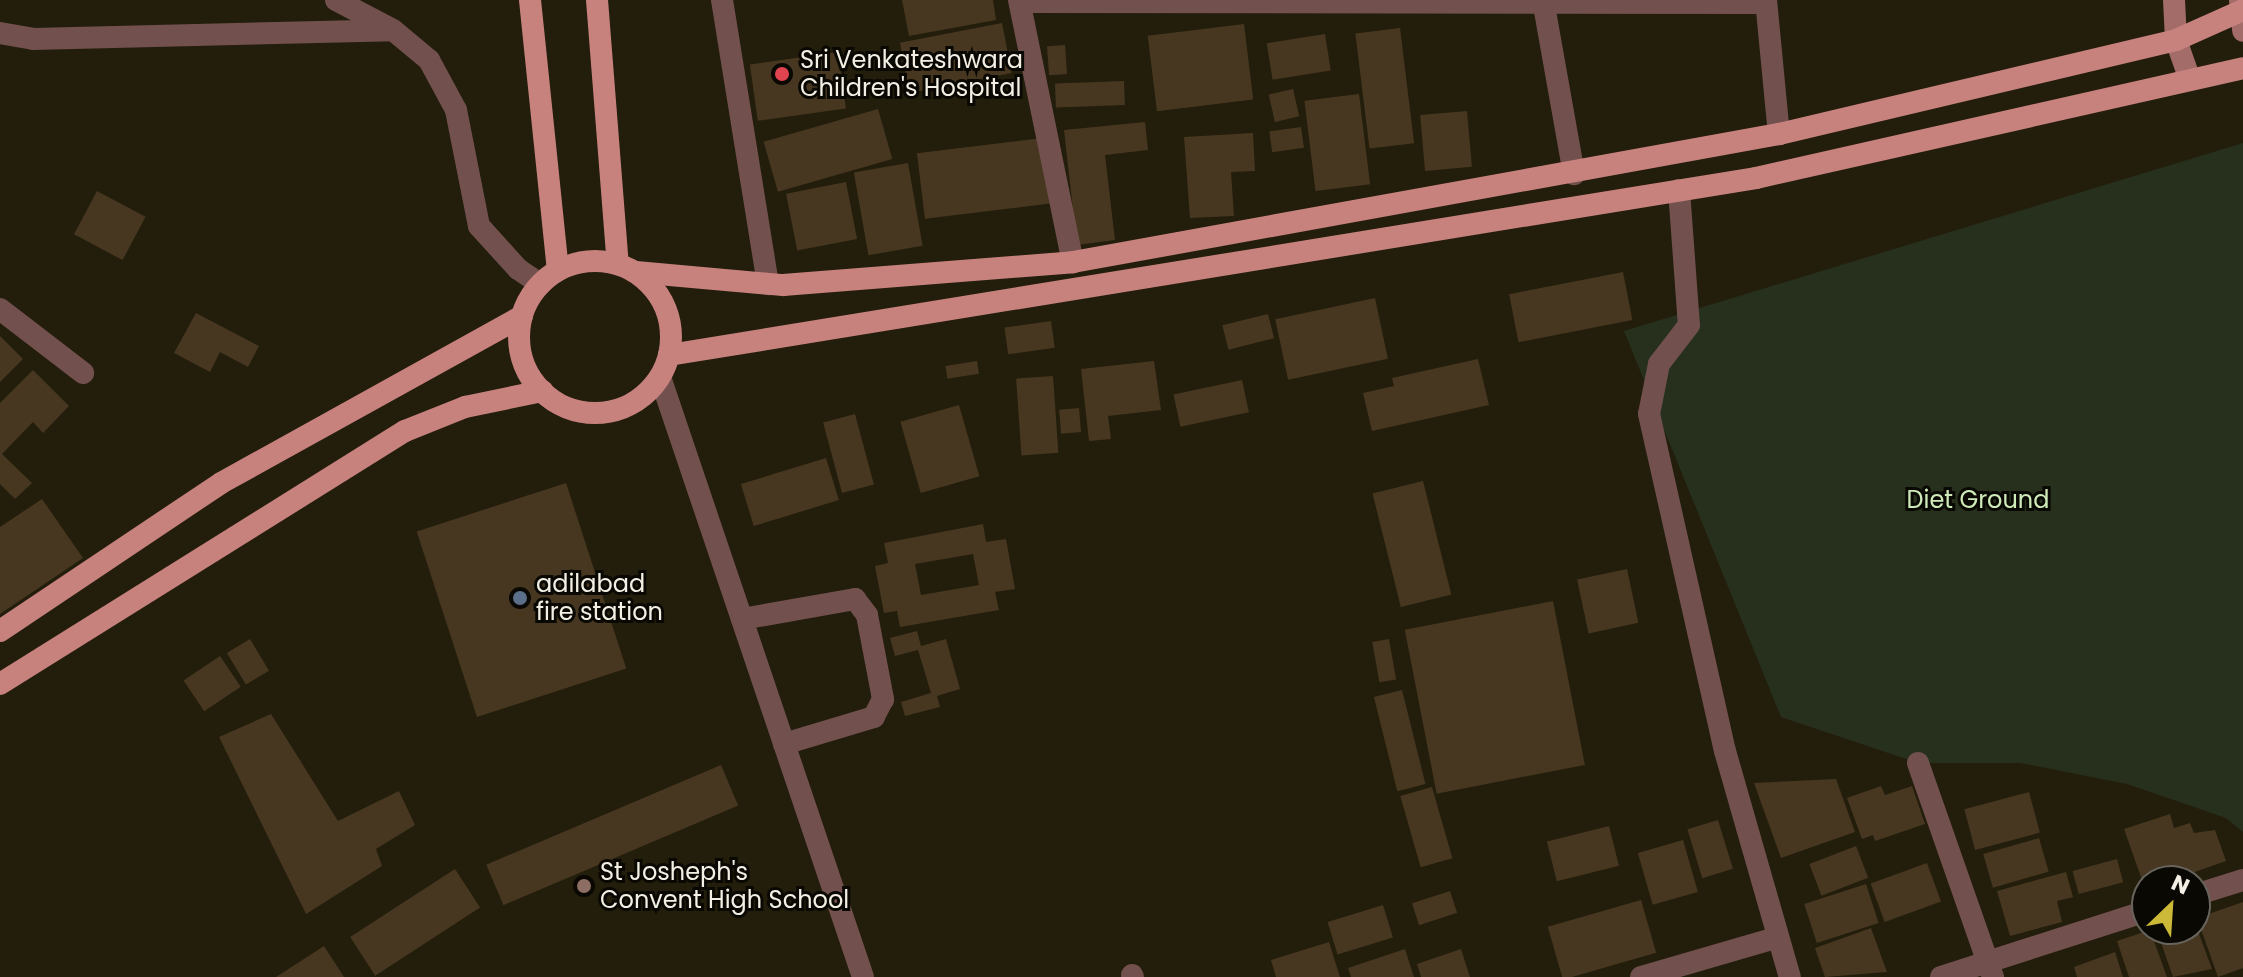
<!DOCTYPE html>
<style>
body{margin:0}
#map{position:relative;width:2243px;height:977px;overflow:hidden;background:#231d0b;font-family:Poppins,sans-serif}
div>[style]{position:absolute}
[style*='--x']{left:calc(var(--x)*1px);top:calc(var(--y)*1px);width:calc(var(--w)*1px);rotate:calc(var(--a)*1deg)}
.green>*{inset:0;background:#26301d}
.building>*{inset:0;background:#473720;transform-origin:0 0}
.minor>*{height:22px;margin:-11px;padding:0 11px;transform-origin:11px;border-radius:11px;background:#72504e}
.secondary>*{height:22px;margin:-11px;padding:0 11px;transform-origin:11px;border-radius:11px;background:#a36c69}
.primary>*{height:22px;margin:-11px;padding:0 11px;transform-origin:11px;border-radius:11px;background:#c8827e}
.primary>.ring{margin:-11px;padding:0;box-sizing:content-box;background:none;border:22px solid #c8827e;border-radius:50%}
.dots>*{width:22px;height:22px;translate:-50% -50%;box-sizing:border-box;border:4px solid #0a0803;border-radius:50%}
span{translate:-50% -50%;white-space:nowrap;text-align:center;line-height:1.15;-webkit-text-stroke:6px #0a0803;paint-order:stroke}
.poi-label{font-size:24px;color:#f3efe4}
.left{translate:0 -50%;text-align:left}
.park-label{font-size:24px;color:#ceeab8}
.north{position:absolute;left:2131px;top:865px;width:80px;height:80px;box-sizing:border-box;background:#0a0803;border:2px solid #67645d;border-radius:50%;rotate:25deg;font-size:22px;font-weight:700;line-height:32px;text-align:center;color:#f3efe4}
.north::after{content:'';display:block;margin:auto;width:28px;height:36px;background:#ccb938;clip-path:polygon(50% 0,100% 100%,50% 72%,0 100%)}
</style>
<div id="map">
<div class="green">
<div style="clip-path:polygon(2243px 143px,2243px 832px,2226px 818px,2127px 784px,2020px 763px,1918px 763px,1781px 717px,1624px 331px)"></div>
</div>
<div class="building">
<div style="clip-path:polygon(902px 0,993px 0,996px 20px,909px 36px)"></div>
<div style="left:1002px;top:23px;width:51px;height:104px;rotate:79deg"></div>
<div style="left:1244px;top:24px;width:76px;height:97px;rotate:83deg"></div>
<div style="left:1400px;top:28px;width:116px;height:45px;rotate:83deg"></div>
<div style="left:1325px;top:34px;width:37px;height:59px;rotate:81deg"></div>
<div style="left:1065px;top:45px;width:29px;height:18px;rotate:86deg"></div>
<div style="left:838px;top:52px;width:57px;height:89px;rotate:82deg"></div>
<div style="left:1124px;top:81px;width:24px;height:69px;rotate:88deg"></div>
<div style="left:1293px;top:89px;width:28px;height:25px;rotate:77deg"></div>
<div style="left:1359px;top:94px;width:91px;height:55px;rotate:83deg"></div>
<div style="left:878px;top:109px;width:52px;height:119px;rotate:74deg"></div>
<div style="left:1467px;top:111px;width:56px;height:47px;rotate:85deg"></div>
<div style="clip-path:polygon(1145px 122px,1148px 150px,1105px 155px,1115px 240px,1077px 245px,1064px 130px)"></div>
<div style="left:1301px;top:127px;width:21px;height:32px;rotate:82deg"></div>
<div style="clip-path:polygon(1253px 133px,1255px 171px,1231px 172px,1234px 216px,1190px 218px,1184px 137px)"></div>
<div style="left:1042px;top:138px;width:66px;height:126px;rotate:83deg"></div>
<div style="left:908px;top:163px;width:84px;height:55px;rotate:80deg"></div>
<div style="left:846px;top:182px;width:58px;height:61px;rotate:79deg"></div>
<div style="left:97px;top:191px;width:55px;height:49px;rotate:28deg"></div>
<div style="left:1623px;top:272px;width:49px;height:116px;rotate:79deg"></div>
<div style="left:1375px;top:298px;width:62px;height:102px;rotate:78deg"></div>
<div style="clip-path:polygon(196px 313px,259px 346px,248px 367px,220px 352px,210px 372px,174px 353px)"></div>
<div style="left:1268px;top:314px;width:25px;height:47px;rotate:76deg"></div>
<div style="left:1051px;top:321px;width:27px;height:47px;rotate:82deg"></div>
<div style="clip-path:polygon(0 336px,23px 359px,0 382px)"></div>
<div style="clip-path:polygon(1478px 359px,1489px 405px,1372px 431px,1363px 393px,1394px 386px,1392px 378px)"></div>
<div style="left:977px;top:361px;width:13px;height:32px;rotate:81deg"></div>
<div style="clip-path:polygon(1154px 361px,1161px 410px,1108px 416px,1111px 439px,1089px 441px,1081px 369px)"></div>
<div style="clip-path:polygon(33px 370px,69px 406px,43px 433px,33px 422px,2px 454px,32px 483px,15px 499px,0 484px,0 403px)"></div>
<div style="left:1053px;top:376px;width:77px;height:37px;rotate:86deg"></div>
<div style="left:1242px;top:380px;width:33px;height:70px;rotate:78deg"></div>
<div style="left:959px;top:405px;width:74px;height:61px;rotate:74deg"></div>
<div style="left:1079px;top:408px;width:24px;height:20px;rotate:85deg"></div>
<div style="left:855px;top:414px;width:73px;height:33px;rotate:75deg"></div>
<div style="left:826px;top:458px;width:44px;height:89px;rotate:73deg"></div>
<div style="left:1423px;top:481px;width:117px;height:52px;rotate:76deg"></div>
<div style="left:566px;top:483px;width:195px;height:157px;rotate:72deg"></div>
<div style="clip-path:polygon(42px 499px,83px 558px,0 614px,0 527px)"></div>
<div style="clip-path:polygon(evenodd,983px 524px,986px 542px,1006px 539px,1015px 589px,995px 592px,999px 610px,900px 627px,897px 611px,884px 613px,875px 566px,888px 563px,884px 543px,983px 524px,973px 554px,979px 585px,921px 595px,915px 564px,973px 554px)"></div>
<div style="left:1627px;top:569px;width:55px;height:51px;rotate:78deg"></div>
<div style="left:1553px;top:601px;width:167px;height:151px;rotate:79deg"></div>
<div style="clip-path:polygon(917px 631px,921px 646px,946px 639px,960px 689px,937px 696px,940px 707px,905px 716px,901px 702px,931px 693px,918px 650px,895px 656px,890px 638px)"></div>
<div style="left:250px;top:639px;width:37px;height:27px;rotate:59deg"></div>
<div style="left:1389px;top:639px;width:41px;height:17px;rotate:80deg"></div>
<div style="left:220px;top:656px;width:37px;height:44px;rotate:56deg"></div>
<div style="left:1402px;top:690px;width:97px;height:29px;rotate:76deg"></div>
<div style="clip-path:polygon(271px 714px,338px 821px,399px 791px,415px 825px,376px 849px,382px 866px,306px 914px,219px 737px)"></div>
<div style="left:721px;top:765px;width:44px;height:255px;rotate:67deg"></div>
<div style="clip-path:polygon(1836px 779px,1855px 832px,1781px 858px,1754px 783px)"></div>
<div style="clip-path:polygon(1881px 786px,1885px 795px,1912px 786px,1925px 824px,1875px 841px,1873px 835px,1862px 839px,1847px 798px)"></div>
<div style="left:1432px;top:787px;width:74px;height:33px;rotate:74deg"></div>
<div style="left:2029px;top:792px;width:42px;height:67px;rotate:75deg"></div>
<div style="clip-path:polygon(2170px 814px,2174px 828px,2190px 823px,2194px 833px,2215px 830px,2226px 861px,2169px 881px,2147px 881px,2147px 894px,2124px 829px)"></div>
<div style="left:1718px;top:820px;width:51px;height:32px;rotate:73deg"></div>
<div style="left:1609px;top:826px;width:41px;height:64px;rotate:76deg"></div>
<div style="left:2039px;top:838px;width:35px;height:58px;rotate:74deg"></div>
<div style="left:1683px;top:840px;width:54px;height:47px;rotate:74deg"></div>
<div style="left:1856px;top:846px;width:34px;height:50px;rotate:69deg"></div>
<div style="left:2117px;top:859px;width:24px;height:46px;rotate:75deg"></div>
<div style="left:1927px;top:863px;width:41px;height:60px;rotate:70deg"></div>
<div style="left:455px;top:869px;width:46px;height:125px;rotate:57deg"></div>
<div style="clip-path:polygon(2066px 872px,2073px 897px,2057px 901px,2062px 922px,2010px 936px,1997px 891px)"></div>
<div style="left:1866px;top:884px;width:41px;height:65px;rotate:72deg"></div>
<div style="left:1450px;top:891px;width:23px;height:40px;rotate:72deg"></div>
<div style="left:1641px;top:900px;width:55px;height:97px;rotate:74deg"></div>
<div style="clip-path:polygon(2243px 902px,2243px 968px,2218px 977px,2197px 918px)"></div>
<div style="left:1383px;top:905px;width:34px;height:58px;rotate:73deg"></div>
<div style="clip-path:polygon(2195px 923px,2212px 969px,2173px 977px,2159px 937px,2195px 929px)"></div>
<div style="clip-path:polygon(1871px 928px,1887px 972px,1825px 977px,1815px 948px)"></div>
<div style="clip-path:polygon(2150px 930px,2167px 977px,2129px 977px,2117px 941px)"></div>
<div style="clip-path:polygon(1329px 942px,1340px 977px,1276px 977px,1271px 960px)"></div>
<div style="clip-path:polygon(324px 946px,344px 977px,276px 977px)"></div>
<div style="clip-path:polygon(1405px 949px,1414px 977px,1351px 977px,1348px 968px)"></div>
<div style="clip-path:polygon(1461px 949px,1470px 977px,1421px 977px,1417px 964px)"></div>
<div style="clip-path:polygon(2115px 952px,2123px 977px,2077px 977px,2074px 967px)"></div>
</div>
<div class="minor">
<div style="--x:336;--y:0;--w:64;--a:27.8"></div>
<div style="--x:393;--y:30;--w:47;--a:39.8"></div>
<div style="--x:429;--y:60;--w:57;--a:61.6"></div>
<div style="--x:456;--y:110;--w:118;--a:78.8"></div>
<div style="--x:479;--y:226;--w:58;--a:47.8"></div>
<div style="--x:518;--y:269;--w:27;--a:34"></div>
<div style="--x:722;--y:0;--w:288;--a:80.8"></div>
<div style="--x:1019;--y:0;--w:268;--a:78.4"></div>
<div style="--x:1543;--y:0;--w:177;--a:79.9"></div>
<div style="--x:1766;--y:0;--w:135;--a:84.5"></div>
<div style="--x:1020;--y:2;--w:746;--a:0.08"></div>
<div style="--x:0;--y:33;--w:34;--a:10"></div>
<div style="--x:33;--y:39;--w:360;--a:-1.4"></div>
<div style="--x:1679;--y:190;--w:135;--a:85.8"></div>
<div style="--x:1689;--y:325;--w:49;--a:127.6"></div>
<div style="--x:1659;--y:364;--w:51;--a:101.3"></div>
<div style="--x:1649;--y:414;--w:345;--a:77.3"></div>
<div style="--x:1725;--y:751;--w:235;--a:74"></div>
<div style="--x:0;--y:309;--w:105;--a:37.6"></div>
<div style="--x:660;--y:377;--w:633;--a:71.31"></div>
<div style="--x:742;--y:619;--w:115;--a:-10"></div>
<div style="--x:855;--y:599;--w:20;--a:53"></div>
<div style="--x:867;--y:615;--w:86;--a:79.2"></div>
<div style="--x:883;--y:699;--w:20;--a:117"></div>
<div style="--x:874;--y:717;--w:94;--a:163.3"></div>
<div style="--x:1918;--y:763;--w:227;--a:70.7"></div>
<div style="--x:2195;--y:895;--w:50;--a:-17.4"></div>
<div style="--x:1132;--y:975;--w:2;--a:63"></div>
<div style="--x:1641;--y:977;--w:140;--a:-16.2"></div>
<div style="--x:1941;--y:977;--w:216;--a:-17.8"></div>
</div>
<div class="secondary">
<div style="--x:2174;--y:0;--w:40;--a:87.1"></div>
<div style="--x:2176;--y:40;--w:42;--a:70.7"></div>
<div style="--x:2240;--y:0;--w:31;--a:84"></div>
</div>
<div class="primary">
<div style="--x:530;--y:0;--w:271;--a:84.1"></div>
<div style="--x:597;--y:0;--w:265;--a:85.5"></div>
<div class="ring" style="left:519px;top:261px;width:130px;height:130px"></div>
<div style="--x:636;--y:272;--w:148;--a:5.1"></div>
<div style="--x:783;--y:285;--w:291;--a:-4.5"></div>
<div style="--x:1073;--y:262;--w:718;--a:-10.28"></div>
<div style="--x:1779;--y:134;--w:408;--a:-13.3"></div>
<div style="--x:2176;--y:40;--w:73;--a:-24.1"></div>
<div style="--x:669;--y:355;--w:1101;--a:-9.25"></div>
<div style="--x:1756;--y:178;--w:499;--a:-12.7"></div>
<div style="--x:0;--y:631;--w:266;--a:-33.8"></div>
<div style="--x:221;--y:483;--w:344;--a:-29"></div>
<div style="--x:0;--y:684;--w:478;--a:-32"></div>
<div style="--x:405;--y:431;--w:65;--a:-21.8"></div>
<div style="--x:465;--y:407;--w:79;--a:-11.7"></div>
</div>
<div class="dots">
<div style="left:782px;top:74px;background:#e0444e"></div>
<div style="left:520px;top:598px;background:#5c6f8a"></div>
<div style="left:584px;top:886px;background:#8d6e63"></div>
</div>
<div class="poi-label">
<span class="left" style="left:800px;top:74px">Sri Venkateshwara<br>Children's Hospital</span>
<span class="left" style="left:536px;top:598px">adilabad<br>fire station</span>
<span class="left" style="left:600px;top:886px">St Josheph's<br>Convent High School</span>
</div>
<div class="park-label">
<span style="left:1978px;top:500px">Diet Ground</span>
</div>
<div class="north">N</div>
</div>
